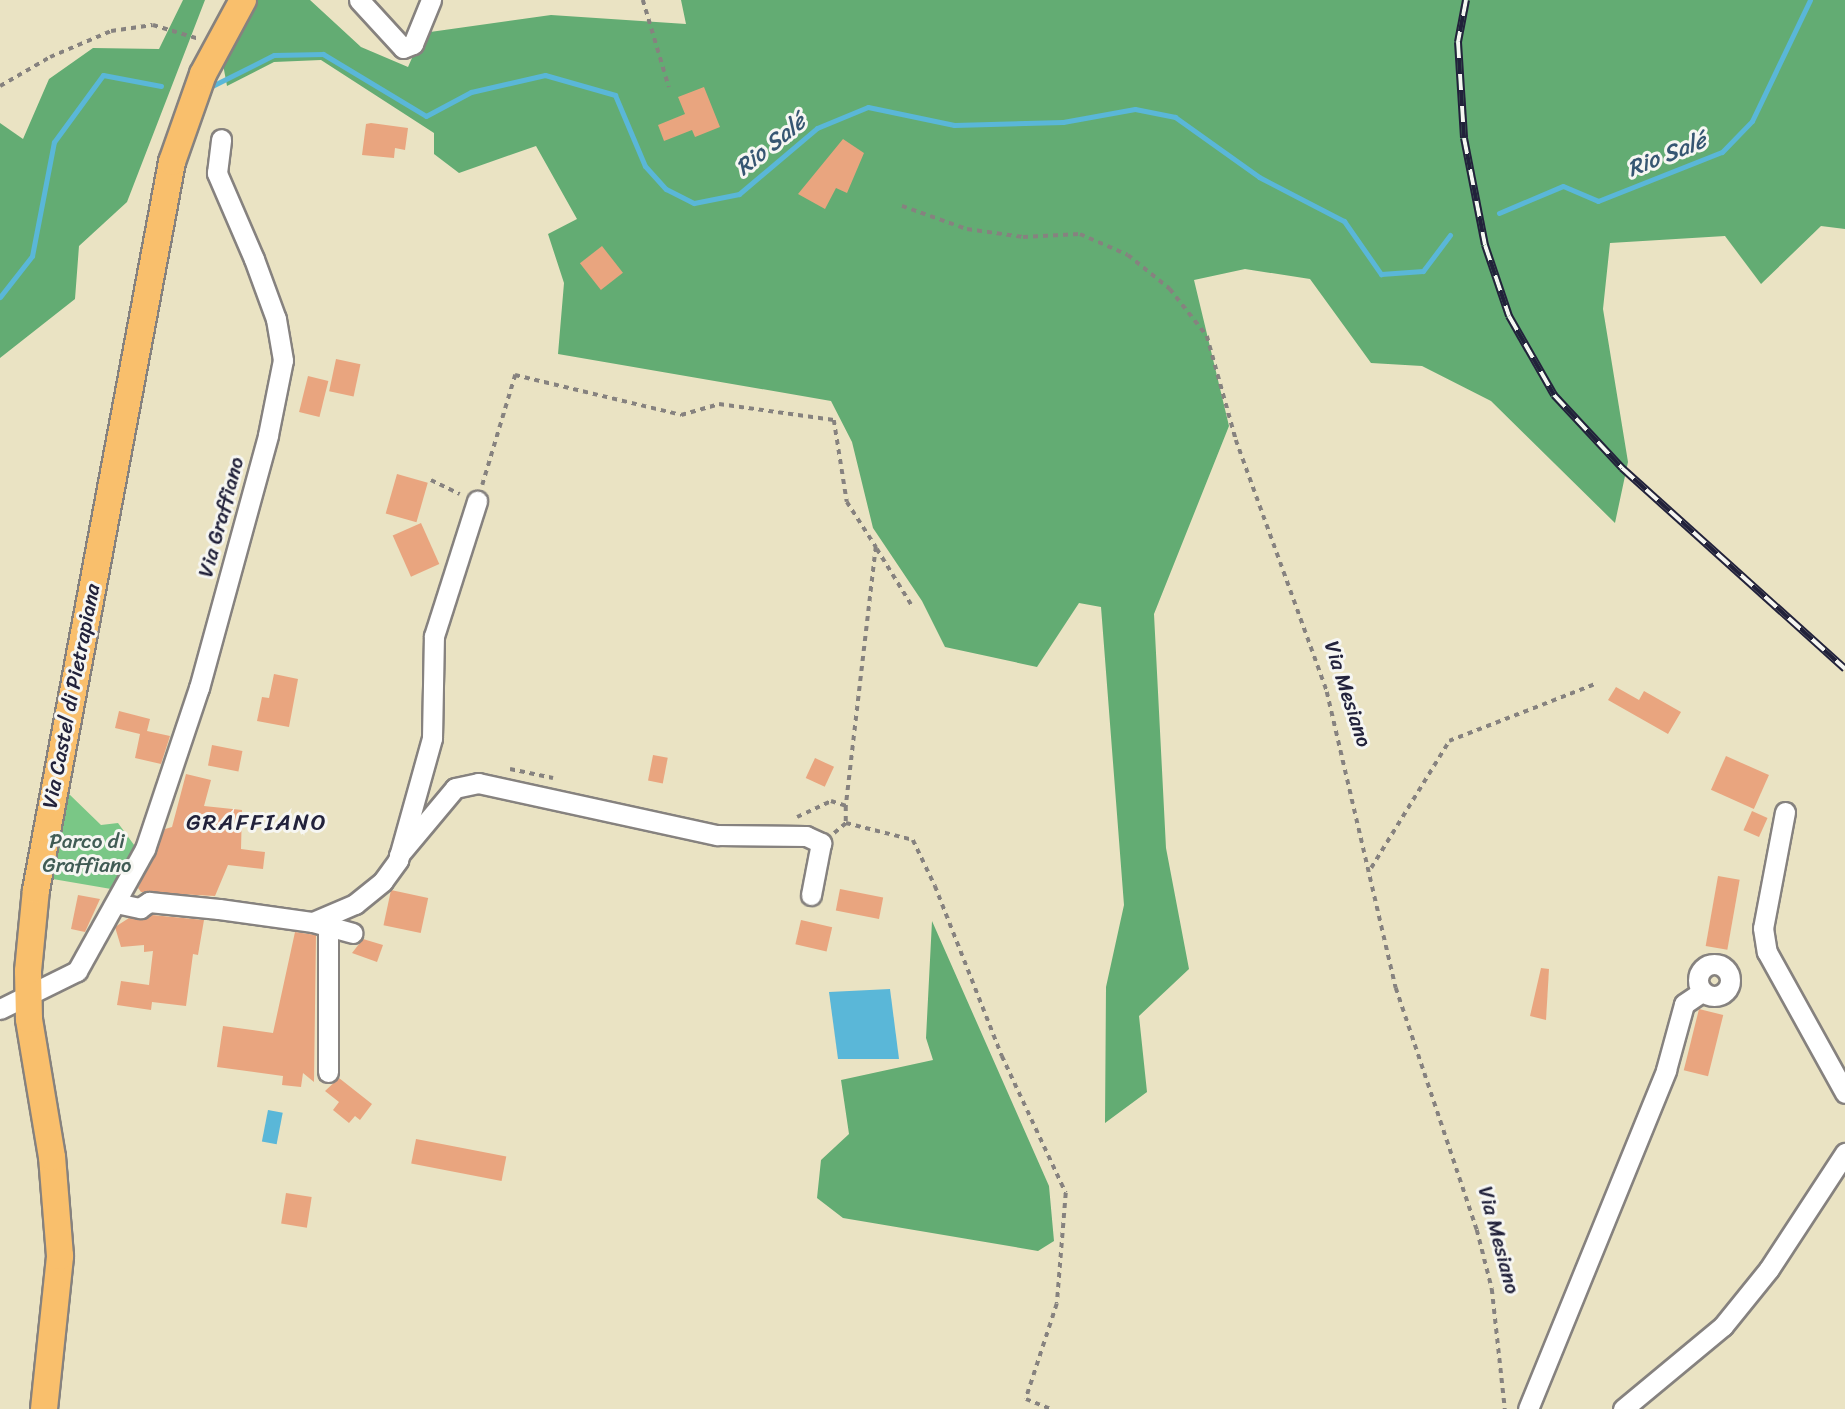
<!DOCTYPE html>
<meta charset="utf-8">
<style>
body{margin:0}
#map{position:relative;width:1845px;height:1409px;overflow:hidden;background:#eae3c3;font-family:Sriracha,sans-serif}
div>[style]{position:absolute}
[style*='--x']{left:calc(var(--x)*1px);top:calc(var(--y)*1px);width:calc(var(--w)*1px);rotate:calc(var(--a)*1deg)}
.green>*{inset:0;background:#7ac786}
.forest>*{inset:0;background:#63ac73}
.water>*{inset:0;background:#5ab7d8;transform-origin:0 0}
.stream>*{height:5px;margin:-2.5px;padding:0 2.5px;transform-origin:2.5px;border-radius:2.5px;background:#5ab7d8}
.building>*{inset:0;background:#e9a57f;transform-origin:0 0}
.path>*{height:3.5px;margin-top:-1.75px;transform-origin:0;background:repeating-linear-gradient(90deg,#86827f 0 5px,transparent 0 10px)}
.roads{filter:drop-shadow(2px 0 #86827f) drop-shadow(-2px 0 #86827f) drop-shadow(0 2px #86827f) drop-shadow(0 -2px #86827f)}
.minor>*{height:19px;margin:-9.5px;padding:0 9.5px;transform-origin:9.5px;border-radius:9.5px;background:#fff}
.minor>.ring{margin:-9.5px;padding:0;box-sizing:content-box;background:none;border:19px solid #fff;border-radius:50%}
.major>*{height:26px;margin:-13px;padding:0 13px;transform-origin:13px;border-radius:13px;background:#f9bf6c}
.rail>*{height:8px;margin-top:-4px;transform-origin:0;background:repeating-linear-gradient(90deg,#f6f6f2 0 16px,#22223b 0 32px);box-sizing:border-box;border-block:2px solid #22223b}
span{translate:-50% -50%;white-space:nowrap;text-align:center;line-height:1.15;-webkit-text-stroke:6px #f6f6f2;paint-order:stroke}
.street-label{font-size:21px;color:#22223b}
.park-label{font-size:21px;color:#415c55}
.water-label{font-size:23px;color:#365672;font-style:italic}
.neighbourhood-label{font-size:23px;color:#22223b;letter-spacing:2px}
</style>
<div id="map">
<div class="green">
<div style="clip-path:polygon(69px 794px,101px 825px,118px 823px,137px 849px,117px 890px,47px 878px)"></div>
</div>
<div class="forest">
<div style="clip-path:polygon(183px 0,205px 0,127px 202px,79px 246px,75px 299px,0 358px,0 123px,23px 139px,49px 79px,93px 48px,159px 49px)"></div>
<div style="clip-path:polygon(248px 0,310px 0,361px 47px,408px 67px,423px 33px,551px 15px,686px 24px,681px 0,1845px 0,1845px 229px,1821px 226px,1761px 284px,1725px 236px,1610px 243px,1603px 309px,1628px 462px,1615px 523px,1491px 401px,1422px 366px,1371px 363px,1310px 279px,1245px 269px,1194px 280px,1229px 426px,1154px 614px,1166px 848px,1189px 969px,1139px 1016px,1147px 1092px,1105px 1123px,1106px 987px,1124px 905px,1101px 607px,1079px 603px,1037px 667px,945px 647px,922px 601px,873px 528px,852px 442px,831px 401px,558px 354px,564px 283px,548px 234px,577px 219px,536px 146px,459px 173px,434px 154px,434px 133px,321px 60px,274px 62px,227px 86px,220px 48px)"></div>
<div style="clip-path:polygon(932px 921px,1049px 1186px,1054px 1241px,1038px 1251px,843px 1218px,817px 1198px,821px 1160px,849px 1134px,841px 1080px,933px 1060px,926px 1038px)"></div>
</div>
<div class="water">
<div style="clip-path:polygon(890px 989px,899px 1059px,838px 1059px,829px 992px)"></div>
<div style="left:268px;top:1110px;width:15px;height:32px;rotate:11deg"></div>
</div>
<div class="stream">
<div style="--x:212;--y:86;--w:69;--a:-26.6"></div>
<div style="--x:274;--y:55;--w:49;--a:-1.2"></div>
<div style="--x:323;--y:54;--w:120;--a:31"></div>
<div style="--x:426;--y:116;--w:51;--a:-28.1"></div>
<div style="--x:471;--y:92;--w:76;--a:-12.9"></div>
<div style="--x:545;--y:75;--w:73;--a:15.9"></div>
<div style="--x:615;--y:95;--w:77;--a:67.1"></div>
<div style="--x:645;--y:166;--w:31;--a:48"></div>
<div style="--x:666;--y:189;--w:31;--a:27"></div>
<div style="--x:694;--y:203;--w:46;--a:-11.3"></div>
<div style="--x:739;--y:194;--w:102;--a:-40.2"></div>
<div style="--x:817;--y:128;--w:55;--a:-22.4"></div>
<div style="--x:868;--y:107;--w:88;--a:11.8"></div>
<div style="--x:954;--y:125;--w:109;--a:-1.6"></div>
<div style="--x:1063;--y:122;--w:73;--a:-10.2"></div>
<div style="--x:1135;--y:109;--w:41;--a:11.3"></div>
<div style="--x:1175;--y:117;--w:103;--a:35.5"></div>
<div style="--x:1259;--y:177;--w:96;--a:27.4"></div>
<div style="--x:1344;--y:221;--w:65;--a:55.1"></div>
<div style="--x:1381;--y:274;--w:42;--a:-4.1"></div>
<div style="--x:1423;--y:271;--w:45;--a:-53.1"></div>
<div style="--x:1499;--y:213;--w:69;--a:-22.9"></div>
<div style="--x:1563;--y:186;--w:38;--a:23"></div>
<div style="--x:1598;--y:201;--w:133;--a:-21.6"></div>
<div style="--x:1722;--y:152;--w:43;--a:-45.9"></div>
<div style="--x:1752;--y:121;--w:134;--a:-64.4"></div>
<div style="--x:0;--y:297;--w:52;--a:-52"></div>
<div style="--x:32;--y:256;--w:116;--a:-79.1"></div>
<div style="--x:54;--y:142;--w:83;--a:-53.8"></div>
<div style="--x:103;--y:75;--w:59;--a:10.7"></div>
</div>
<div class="building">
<div style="clip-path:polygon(704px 87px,720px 127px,695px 137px,692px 130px,664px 141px,658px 125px,685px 114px,678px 97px)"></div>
<div style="clip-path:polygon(371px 123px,408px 128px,405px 150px,395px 148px,394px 158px,362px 155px,366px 124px)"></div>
<div style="clip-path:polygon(843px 139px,864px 153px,847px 193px,836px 188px,825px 209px,798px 194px)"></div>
<div style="left:602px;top:246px;width:34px;height:28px;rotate:52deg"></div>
<div style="left:336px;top:359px;width:25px;height:33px;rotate:12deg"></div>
<div style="left:308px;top:376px;width:21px;height:37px;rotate:14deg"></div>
<div style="left:397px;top:474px;width:32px;height:41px;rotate:16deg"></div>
<div style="left:421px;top:523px;width:45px;height:31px;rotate:66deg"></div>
<div style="clip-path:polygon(274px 674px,298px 679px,289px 727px,257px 721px,262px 697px,269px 698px)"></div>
<div style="clip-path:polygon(1616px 687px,1639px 700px,1644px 691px,1681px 712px,1668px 734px,1608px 700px)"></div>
<div style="clip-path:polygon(119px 711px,150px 719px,147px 731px,170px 736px,161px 764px,135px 758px,140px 734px,115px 728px)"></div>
<div style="left:212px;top:745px;width:31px;height:21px;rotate:11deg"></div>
<div style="left:653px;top:755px;width:15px;height:26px;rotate:11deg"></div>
<div style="left:1726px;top:756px;width:47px;height:37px;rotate:24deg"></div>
<div style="left:815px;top:758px;width:21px;height:22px;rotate:25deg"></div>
<div style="clip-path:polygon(186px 774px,211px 780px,204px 806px,242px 810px,241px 849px,265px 852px,263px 869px,228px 865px,215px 896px,141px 892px,138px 888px,165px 829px,172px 827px)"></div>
<div style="left:1752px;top:811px;width:17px;height:21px;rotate:24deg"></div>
<div style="left:1718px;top:876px;width:22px;height:71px;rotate:10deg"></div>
<div style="left:840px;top:889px;width:44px;height:22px;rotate:11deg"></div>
<div style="left:391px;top:890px;width:38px;height:36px;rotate:12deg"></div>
<div style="clip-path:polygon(78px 895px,100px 899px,85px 932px,71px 929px)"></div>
<div style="clip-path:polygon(152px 915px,204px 920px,198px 955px,193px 954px,186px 1006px,152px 1002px,151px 1010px,117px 1005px,121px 981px,149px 985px,153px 951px,144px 952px,144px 945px,121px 947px,115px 927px,129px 918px,142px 920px)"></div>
<div style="left:801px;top:920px;width:32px;height:25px;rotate:13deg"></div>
<div style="clip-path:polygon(295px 932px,316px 935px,314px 1082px,303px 1073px,301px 1087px,282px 1085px,283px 1076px,217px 1067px,223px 1026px,273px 1033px)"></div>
<div style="clip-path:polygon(363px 939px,383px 945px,377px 962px,352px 953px)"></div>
<div style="clip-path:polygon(1541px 968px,1549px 969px,1546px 1020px,1530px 1016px)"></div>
<div style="left:1699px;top:1009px;width:25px;height:63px;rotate:14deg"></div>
<div style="clip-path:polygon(339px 1078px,372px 1104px,360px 1120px,355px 1116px,349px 1123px,333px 1110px,339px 1102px,325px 1091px)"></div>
<div style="left:416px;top:1139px;width:92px;height:25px;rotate:11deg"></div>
<div style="left:286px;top:1193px;width:26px;height:31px;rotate:9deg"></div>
</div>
<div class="path">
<div style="--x:643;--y:0;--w:91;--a:73.4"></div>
<div style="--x:0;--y:86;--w:58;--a:-30.1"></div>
<div style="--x:50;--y:57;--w:66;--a:-23.1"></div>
<div style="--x:111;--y:31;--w:42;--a:-8.1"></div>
<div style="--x:153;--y:25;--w:48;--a:16.9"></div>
<div style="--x:902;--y:206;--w:69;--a:19.5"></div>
<div style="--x:967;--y:229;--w:57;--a:8.1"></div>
<div style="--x:1023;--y:237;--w:57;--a:-3"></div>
<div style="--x:1080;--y:234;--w:52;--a:23.6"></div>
<div style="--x:1128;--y:255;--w:54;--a:39"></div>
<div style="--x:1170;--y:289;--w:60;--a:51.8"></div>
<div style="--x:1207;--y:336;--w:108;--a:74.4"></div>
<div style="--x:1236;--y:440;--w:268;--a:70.1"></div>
<div style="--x:1327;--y:692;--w:304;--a:76.9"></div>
<div style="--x:1396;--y:988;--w:255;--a:71.5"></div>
<div style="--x:1477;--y:1230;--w:61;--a:75.7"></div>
<div style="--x:1492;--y:1289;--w:121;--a:83.8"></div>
<div style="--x:431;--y:480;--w:32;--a:26"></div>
<div style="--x:482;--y:485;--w:115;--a:-73.3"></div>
<div style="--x:515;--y:375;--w:171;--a:13.5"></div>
<div style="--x:681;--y:415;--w:40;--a:-16"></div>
<div style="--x:719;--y:404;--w:116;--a:7.9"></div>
<div style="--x:834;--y:420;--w:83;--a:81"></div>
<div style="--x:847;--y:502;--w:54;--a:57.2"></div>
<div style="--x:876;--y:547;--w:261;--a:96.6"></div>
<div style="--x:877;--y:549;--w:65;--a:58.3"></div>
<div style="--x:510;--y:769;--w:44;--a:11.8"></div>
<div style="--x:797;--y:817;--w:38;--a:-25"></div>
<div style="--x:831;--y:801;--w:16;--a:18"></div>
<div style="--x:846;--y:806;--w:17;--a:90"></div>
<div style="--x:846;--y:823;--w:69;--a:14.2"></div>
<div style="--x:913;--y:840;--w:51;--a:64.4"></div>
<div style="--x:935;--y:886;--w:183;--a:68.5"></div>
<div style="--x:1002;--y:1056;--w:151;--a:65"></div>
<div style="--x:1066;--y:1193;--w:111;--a:94.6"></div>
<div style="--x:1057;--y:1304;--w:100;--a:108.1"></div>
<div style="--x:1026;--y:1399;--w:27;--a:22"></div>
<div style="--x:834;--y:833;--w:16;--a:-40"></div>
<div style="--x:1371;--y:868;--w:149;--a:-58.4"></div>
<div style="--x:1449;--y:741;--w:157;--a:-21.3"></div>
</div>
<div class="roads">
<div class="minor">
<div style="--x:359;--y:0;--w:65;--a:47.5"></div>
<div style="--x:403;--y:48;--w:11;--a:-22"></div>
<div style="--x:413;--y:44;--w:48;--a:-67.8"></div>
<div style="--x:1785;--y:812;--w:118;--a:100.7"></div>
<div style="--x:1763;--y:928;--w:24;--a:81"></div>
<div style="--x:1767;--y:952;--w:161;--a:61"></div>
<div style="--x:399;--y:855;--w:87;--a:-50.1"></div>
<div style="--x:455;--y:788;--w:24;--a:-12"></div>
<div style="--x:478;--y:783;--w:245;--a:12.3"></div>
<div style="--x:717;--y:835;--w:89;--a:0.6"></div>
<div style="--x:806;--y:836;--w:17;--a:25"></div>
<div style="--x:821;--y:843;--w:53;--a:100.9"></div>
<div style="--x:116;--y:903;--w:25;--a:12"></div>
<div style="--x:140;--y:908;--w:11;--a:-34"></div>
<div style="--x:149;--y:902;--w:70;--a:5.7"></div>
<div style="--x:219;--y:909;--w:95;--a:7.9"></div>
<div style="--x:313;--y:922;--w:41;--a:15.4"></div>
<div style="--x:313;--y:922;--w:46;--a:-23.2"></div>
<div style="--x:355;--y:904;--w:36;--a:-39"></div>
<div style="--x:383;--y:881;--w:26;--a:-54"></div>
<div style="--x:398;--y:860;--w:127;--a:-74.4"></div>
<div style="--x:432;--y:738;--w:102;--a:-88.9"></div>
<div style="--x:434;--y:636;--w:142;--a:-72.3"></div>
<div style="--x:328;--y:926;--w:146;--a:90"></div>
<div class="ring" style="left:1698px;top:964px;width:13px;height:13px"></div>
<div style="--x:0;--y:1009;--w:86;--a:-26.3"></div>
<div style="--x:77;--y:971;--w:140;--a:-60.9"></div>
<div style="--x:145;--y:849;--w:170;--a:-71.5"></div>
<div style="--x:199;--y:688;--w:262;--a:-74.7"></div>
<div style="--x:268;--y:435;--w:76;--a:-78.7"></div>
<div style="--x:283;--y:360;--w:42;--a:-99.7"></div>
<div style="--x:276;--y:319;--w:64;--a:-110.1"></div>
<div style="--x:254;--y:259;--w:94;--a:-113.3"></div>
<div style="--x:217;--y:173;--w:34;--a:-83"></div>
<div style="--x:1528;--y:1409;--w:366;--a:-67.8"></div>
<div style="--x:1666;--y:1070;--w:68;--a:-74.7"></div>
<div style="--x:1684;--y:1004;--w:22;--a:-34"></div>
<div style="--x:1623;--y:1409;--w:130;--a:-39.7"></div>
<div style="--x:1723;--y:1326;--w:73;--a:-51.1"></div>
<div style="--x:1769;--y:1269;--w:139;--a:-56.8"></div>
</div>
<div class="major">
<div style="--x:44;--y:1409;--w:154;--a:-84"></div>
<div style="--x:60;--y:1256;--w:99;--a:-94.6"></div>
<div style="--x:52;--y:1157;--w:140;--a:-99.5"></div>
<div style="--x:29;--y:1019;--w:48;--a:-91.2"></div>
<div style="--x:28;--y:971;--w:81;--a:-84.4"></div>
<div style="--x:36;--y:890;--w:741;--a:-79.42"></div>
<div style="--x:172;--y:162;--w:93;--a:-70.6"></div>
<div style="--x:203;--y:74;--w:84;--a:-61.6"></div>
</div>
</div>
<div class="rail">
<div style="--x:1466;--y:0;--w:43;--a:100.8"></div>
<div style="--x:1458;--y:42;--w:96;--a:86.4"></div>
<div style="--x:1464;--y:138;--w:109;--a:78.9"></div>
<div style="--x:1485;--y:245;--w:75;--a:71.3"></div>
<div style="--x:1509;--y:316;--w:91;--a:60.3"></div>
<div style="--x:1554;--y:395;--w:100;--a:47"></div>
<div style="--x:1622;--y:468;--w:300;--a:42"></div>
</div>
<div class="street-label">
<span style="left:221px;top:517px;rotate:-75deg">Via Graffiano</span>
<span style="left:1348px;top:694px;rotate:72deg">Via Mesiano</span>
<span style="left:71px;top:696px;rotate:-79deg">Via Castel di Pietrapiana</span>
<span style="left:1499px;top:1240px;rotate:75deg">Via Mesiano</span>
</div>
<div class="park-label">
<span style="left:87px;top:853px">Parco di<br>Graffiano</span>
</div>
<div class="water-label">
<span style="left:771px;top:145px;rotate:-39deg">Rio Salé</span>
<span style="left:1667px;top:155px;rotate:-22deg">Rio Salé</span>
</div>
<div class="neighbourhood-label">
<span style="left:257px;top:823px">GRAFFIANO</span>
</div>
</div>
